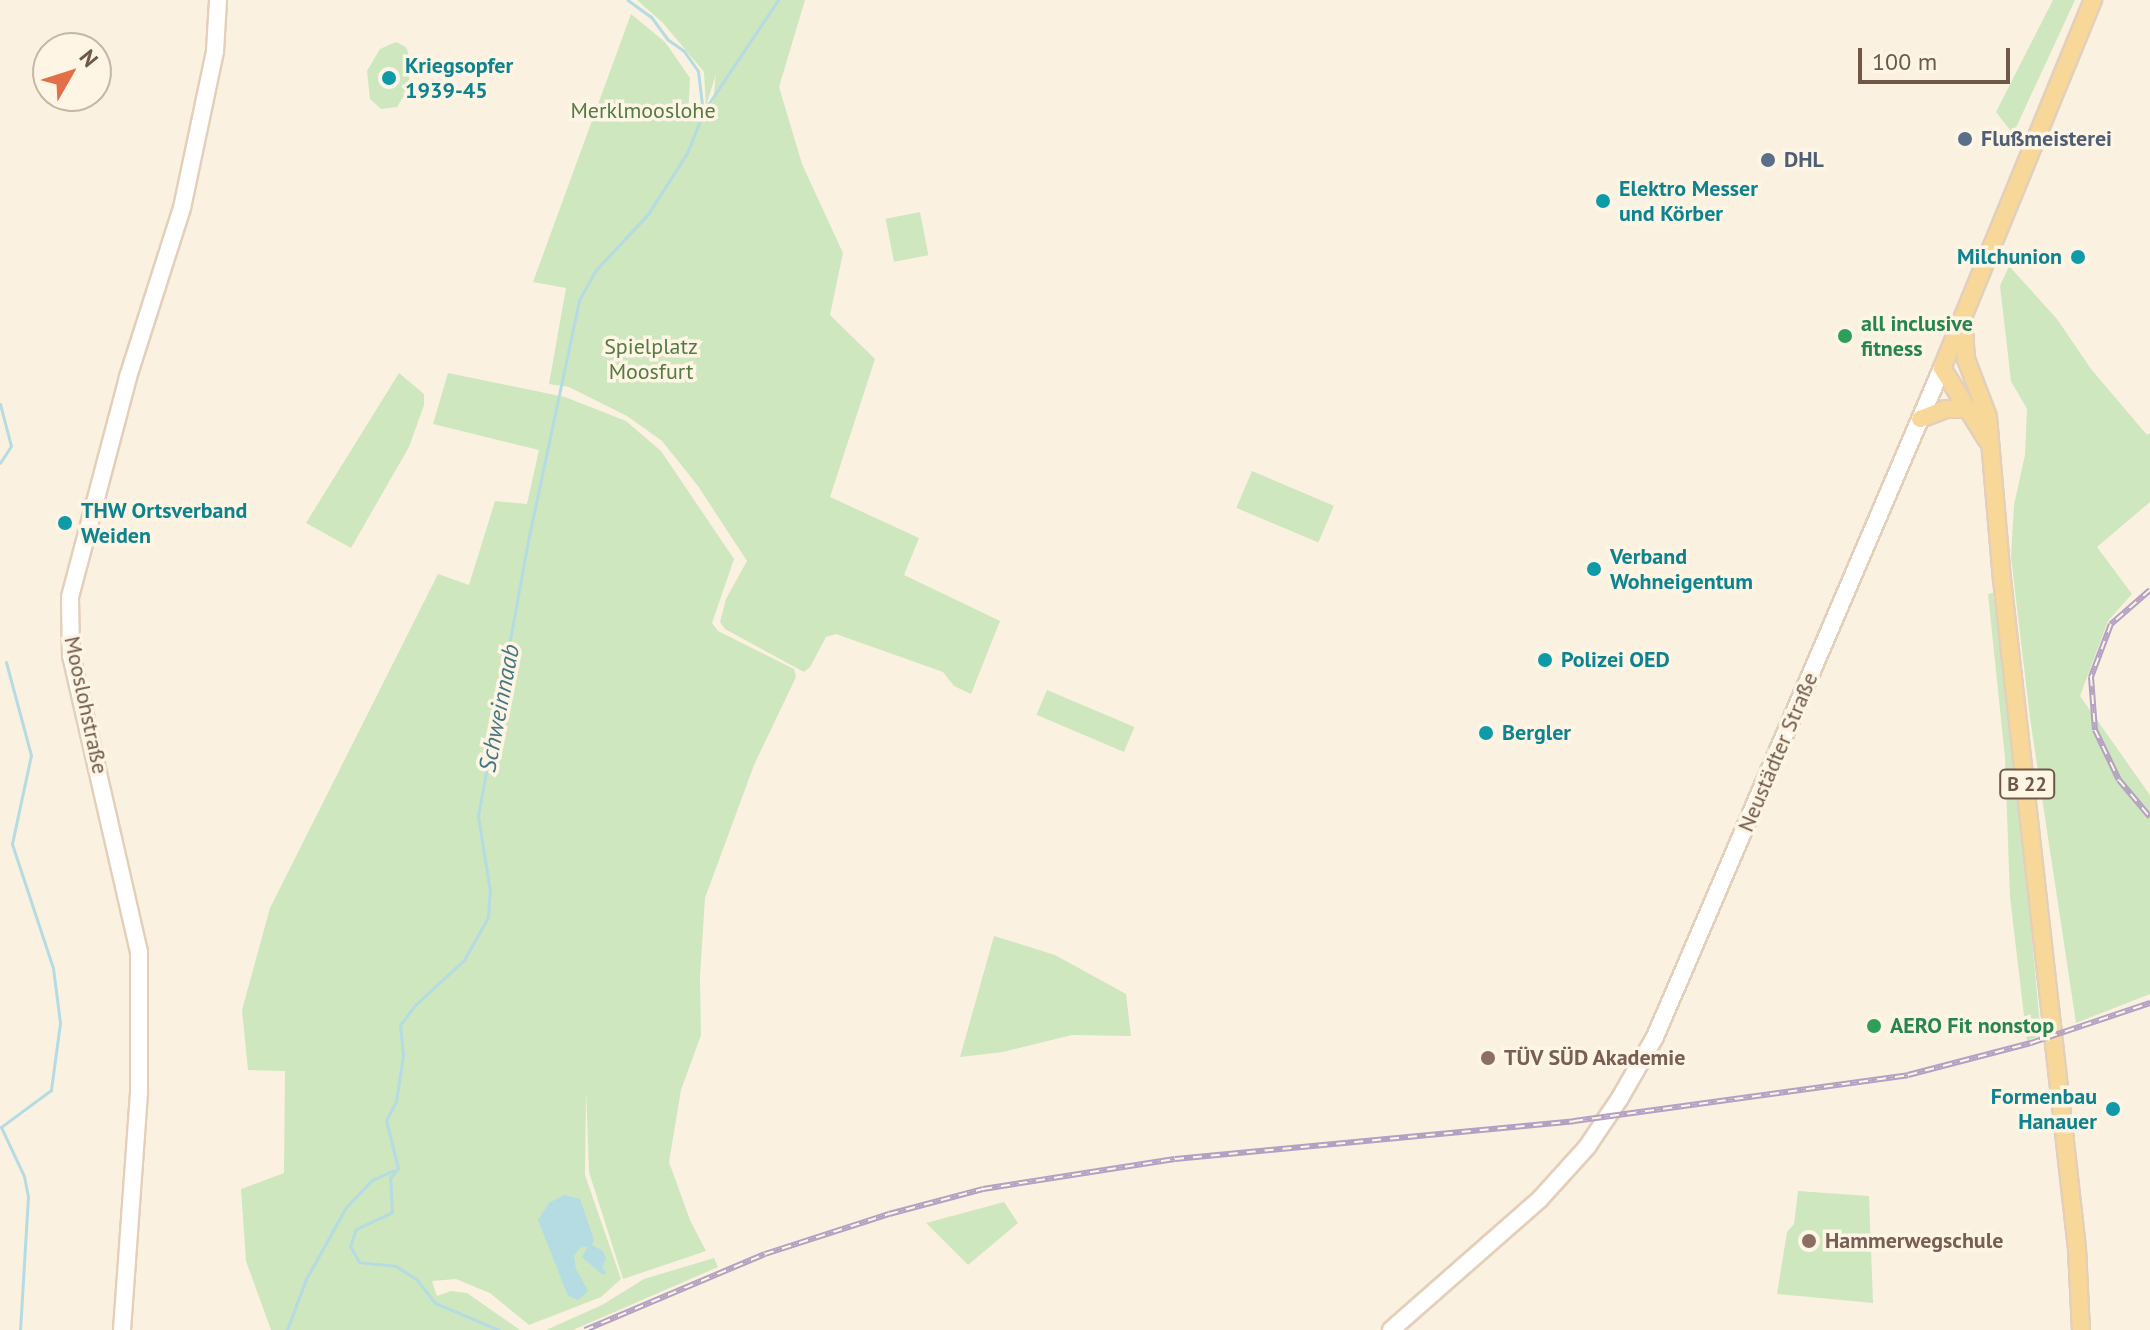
<!DOCTYPE html>
<meta charset="utf-8">
<style>
body{margin:0}
#map{position:relative;width:2150px;height:1330px;overflow:hidden;background:#fbf1e0;font-family:"PT Sans",sans-serif}
div>[style]{position:absolute}
[style*='--x']{left:calc(var(--x)*1px);top:calc(var(--y)*1px);width:calc(var(--w)*1px);rotate:calc(var(--a)*1deg)}
.green>*{inset:0;background:#cee7bf;transform-origin:0 0}
.water>*{inset:0;background:#b5dbe3}
.stream>*{height:3px;margin:-1.5px;padding:0 1.5px;transform-origin:1.5px;border-radius:1.5px;background:#b5dbe3}
.roads{filter:drop-shadow(2px 0 #e3cfba) drop-shadow(-2px 0 #e3cfba) drop-shadow(0 2px #e3cfba) drop-shadow(0 -2px #e3cfba)}
.secondary>*{height:16px;margin:-8px;padding:0 8px;transform-origin:8px;border-radius:8px;background:#fff}
.primary>*{height:16px;margin:-8px;padding:0 8px;transform-origin:8px;border-radius:8px;background:#f8d899}
.rail>*{height:6px;margin-top:-3px;transform-origin:0;background:repeating-linear-gradient(90deg,#fef5e5 0 9px,#b4a0c3 0 18px);box-sizing:border-box;border-block:2px solid #b4a0c3}
.dots>*{width:22px;height:22px;translate:-50% -50%;box-sizing:border-box;border:4px solid #fef5e5;border-radius:50%}
span{translate:-50% -50%;white-space:nowrap;text-align:center;line-height:1.15;-webkit-text-stroke:7px #fef5e5;paint-order:stroke}
.shield-label span{padding:2px 6px;background:#fef5e5;border:2px solid;border-radius:6px;-webkit-text-stroke-width:0}
.shield-label{font-size:20px;color:#705848;font-weight:700}
.culture-label{font-size:22px;color:#0d838f;font-weight:700}
.left{translate:0 -50%;text-align:left}
.right{translate:-100% -50%;text-align:right}
.park-label{font-size:22px;color:#537b43}
.service-label{font-size:22px;color:#4e5e75;font-weight:700}
.leisure-label{font-size:22px;color:#27864d;font-weight:700}
.street-label{font-size:22px;color:#705848}
.education-label{font-size:22px;color:#785e54;font-weight:700}
.water-label{font-size:24px;color:#437784;font-style:italic}
.north{position:absolute;left:32px;top:32px;width:80px;height:80px;box-sizing:border-box;background:#fef5e5;border:2px solid #c5b6a6;border-radius:50%;rotate:51deg;font-size:22px;font-weight:700;line-height:32px;text-align:center;color:#705848}
.north::after{content:'';display:block;margin:auto;width:28px;height:36px;background:#e26f48;clip-path:polygon(50% 0,100% 100%,50% 72%,0 100%)}
.scale{position:absolute;left:1858px;top:48px;width:152px;height:36px;box-sizing:border-box;border:4px solid #705848;border-top:0;padding-left:10px;font-size:24px;line-height:28px;white-space:nowrap;color:#705848;-webkit-text-stroke:6px #fef5e5;paint-order:stroke}
</style>
<div id="map">
<div class="green">
<div style="clip-path:polygon(637px 0,805px 0,779px 87px,802px 164px,843px 253px,830px 315px,875px 359px,830px 497px,919px 538px,904px 575px,1000px 621px,971px 694px,954px 686px,943px 672px,836px 634px,826px 637px,810px 667px,804px 672px,725px 629px,720px 622px,726px 599px,747px 561px,698px 486px,662px 441px,627px 416px,569px 387px,549px 384px,566px 288px,533px 282px,631px 14px,665px 42px,690px 78px,688px 119px,713px 102px,716px 74px,706px 106px,704px 72px,663px 23px)"></div>
<div style="clip-path:polygon(2053px 0,2075px 0,2013px 134px,1996px 112px)"></div>
<div style="clip-path:polygon(396px 42px,406px 47px,411px 61px,408px 89px,397px 107px,381px 109px,370px 99px,367px 71px,380px 49px)"></div>
<div style="left:920px;top:212px;width:44px;height:35px;rotate:79deg"></div>
<div style="clip-path:polygon(2009px 266px,2057px 319px,2091px 369px,2147px 435px,2150px 433px,2150px 502px,2097px 547px,2132px 594px,2108px 621px,2080px 696px,2150px 795px,2150px 994px,2076px 1023px,2030px 718px,2011px 557px,2014px 505px,2025px 455px,2027px 409px,2011px 381px,2000px 286px)"></div>
<div style="clip-path:polygon(399px 373px,424px 394px,424px 405px,409px 447px,351px 548px,306px 523px)"></div>
<div style="clip-path:polygon(448px 373px,565px 397px,626px 421px,661px 451px,734px 559px,712px 623px,718px 631px,794px 669px,796px 677px,754px 765px,705px 898px,700px 976px,701px 1035px,681px 1090px,669px 1162px,690px 1220px,706px 1251px,623px 1279px,589px 1172px,586px 1089px,585px 1175px,621px 1279px,601px 1297px,529px 1325px,490px 1293px,456px 1279px,432px 1281px,437px 1296px,451px 1291px,467px 1293px,520px 1330px,271px 1330px,246px 1261px,241px 1189px,284px 1173px,285px 1071px,248px 1070px,242px 1010px,270px 908px,438px 574px,469px 585px,495px 501px,527px 504px,539px 450px,433px 424px)"></div>
<div style="left:1252px;top:471px;width:89px;height:40px;rotate:23deg"></div>
<div style="clip-path:polygon(1993px 593px,2016px 767px,2041px 1036px,2027px 1041px,2010px 897px,2005px 758px,1988px 594px)"></div>
<div style="left:1047px;top:690px;width:95px;height:27px;rotate:23deg"></div>
<div style="clip-path:polygon(994px 936px,1055px 955px,1126px 994px,1131px 1036px,1072px 1035px,1003px 1052px,960px 1057px)"></div>
<div style="clip-path:polygon(1798px 1191px,1869px 1196px,1873px 1303px,1777px 1294px,1787px 1232px,1794px 1224px)"></div>
<div style="clip-path:polygon(1004px 1202px,1018px 1223px,968px 1265px,926px 1223px)"></div>
<div style="clip-path:polygon(714px 1258px,718px 1267px,573px 1330px,546px 1330px,602px 1305px,644px 1279px)"></div>
</div>
<div class="water">
<div style="clip-path:polygon(564px 1195px,580px 1199px,594px 1240px,592px 1245px,603px 1251px,606px 1259px,602px 1268px,607px 1273px,603px 1275px,582px 1257px,588px 1246px,580px 1248px,574px 1256px,576px 1269px,588px 1291px,578px 1300px,568px 1296px,538px 1220px,549px 1203px)"></div>
</div>
<div class="stream">
<div style="--x:705;--y:109;--w:131;--a:-56.2"></div>
<div style="--x:0;--y:404;--w:43;--a:75.3"></div>
<div style="--x:11;--y:446;--w:20;--a:123"></div>
<div style="--x:6;--y:662;--w:96;--a:75"></div>
<div style="--x:31;--y:755;--w:91;--a:102.1"></div>
<div style="--x:12;--y:844;--w:131;--a:71.7"></div>
<div style="--x:53;--y:968;--w:55;--a:82.7"></div>
<div style="--x:60;--y:1023;--w:68;--a:97.7"></div>
<div style="--x:51;--y:1090;--w:62;--a:143.5"></div>
<div style="--x:1;--y:1127;--w:54;--a:64.9"></div>
<div style="--x:24;--y:1176;--w:20;--a:79"></div>
<div style="--x:28;--y:1196;--w:134;--a:93.4"></div>
<div style="--x:287;--y:1330;--w:54;--a:-69.6"></div>
<div style="--x:306;--y:1279;--w:82;--a:-60.9"></div>
<div style="--x:346;--y:1207;--w:37;--a:-46"></div>
<div style="--x:372;--y:1180;--w:24;--a:-24"></div>
<div style="--x:499;--y:1330;--w:69;--a:-157.1"></div>
<div style="--x:435;--y:1303;--w:31;--a:-128"></div>
<div style="--x:416;--y:1279;--w:24;--a:-147"></div>
<div style="--x:396;--y:1266;--w:37;--a:-174"></div>
<div style="--x:359;--y:1262;--w:18;--a:-119"></div>
<div style="--x:350;--y:1246;--w:18;--a:-71"></div>
<div style="--x:356;--y:1229;--w:40;--a:-25"></div>
<div style="--x:392;--y:1212;--w:34;--a:-93"></div>
<div style="--x:390;--y:1178;--w:13;--a:-51"></div>
<div style="--x:398;--y:1168;--w:49;--a:-104"></div>
<div style="--x:386;--y:1120;--w:21;--a:-62"></div>
<div style="--x:396;--y:1101;--w:47;--a:-81.3"></div>
<div style="--x:403;--y:1055;--w:30;--a:-96"></div>
<div style="--x:400;--y:1025;--w:26;--a:-53"></div>
<div style="--x:416;--y:1004;--w:65;--a:-42.5"></div>
<div style="--x:464;--y:960;--w:49;--a:-60.8"></div>
<div style="--x:488;--y:917;--w:26;--a:-86"></div>
<div style="--x:490;--y:891;--w:76;--a:-99.1"></div>
<div style="--x:478;--y:816;--w:285;--a:-79.7"></div>
<div style="--x:529;--y:536;--w:241;--a:-78"></div>
<div style="--x:579;--y:300;--w:33;--a:-61"></div>
<div style="--x:595;--y:271;--w:78;--a:-47.1"></div>
<div style="--x:648;--y:214;--w:72;--a:-57.4"></div>
<div style="--x:687;--y:153;--w:43;--a:-68.2"></div>
<div style="--x:703;--y:113;--w:42;--a:-96.8"></div>
<div style="--x:698;--y:71;--w:24;--a:-125"></div>
<div style="--x:684;--y:51;--w:19;--a:-145"></div>
<div style="--x:668;--y:40;--w:29;--a:-126"></div>
<div style="--x:651;--y:17;--w:29;--a:-144"></div>
</div>
<div class="roads">
<div class="secondary">
<div style="--x:122;--y:1330;--w:240;--a:-85.9"></div>
<div style="--x:139;--y:1091;--w:139;--a:-90"></div>
<div style="--x:139;--y:952;--w:304;--a:-102.9"></div>
<div style="--x:71;--y:656;--w:59;--a:-91"></div>
<div style="--x:70;--y:597;--w:228;--a:-75.2"></div>
<div style="--x:128;--y:377;--w:177;--a:-72.3"></div>
<div style="--x:182;--y:208;--w:160;--a:-78.1"></div>
<div style="--x:215;--y:51;--w:51;--a:-86.6"></div>
<div style="--x:1391;--y:1330;--w:198;--a:-41.3"></div>
<div style="--x:1540;--y:1199;--w:70;--a:-47.9"></div>
<div style="--x:1587;--y:1147;--w:59;--a:-56"></div>
<div style="--x:1620;--y:1098;--w:70;--a:-60.2"></div>
<div style="--x:1655;--y:1037;--w:728;--a:-66.78"></div>
</div>
<div class="primary">
<div style="--x:1963;--y:317;--w:42;--a:85.9"></div>
<div style="--x:1966;--y:359;--w:62;--a:69.2"></div>
<div style="--x:1988;--y:417;--w:163;--a:85.1"></div>
<div style="--x:2002;--y:579;--w:674;--a:83.61"></div>
<div style="--x:2077;--y:1249;--w:81;--a:87.2"></div>
<div style="--x:1920;--y:419;--w:28;--a:-21"></div>
<div style="--x:1946;--y:409;--w:23;--a:0"></div>
<div style="--x:1987;--y:440;--w:85;--a:-122"></div>
<div style="--x:1942;--y:368;--w:398;--a:-67.7"></div>
</div>
</div>
<div class="rail">
<div style="--x:2150;--y:590;--w:52;--a:138.9"></div>
<div style="--x:2111;--y:624;--w:57;--a:110.7"></div>
<div style="--x:2091;--y:677;--w:53;--a:85.7"></div>
<div style="--x:2095;--y:730;--w:55;--a:64.4"></div>
<div style="--x:2119;--y:780;--w:48;--a:50"></div>
<div style="--x:585;--y:1330;--w:195;--a:-22.9"></div>
<div style="--x:765;--y:1254;--w:130;--a:-17.9"></div>
<div style="--x:889;--y:1214;--w:97;--a:-14.9"></div>
<div style="--x:983;--y:1189;--w:194;--a:-8.9"></div>
<div style="--x:1175;--y:1159;--w:401;--a:-5.4"></div>
<div style="--x:1574;--y:1121;--w:337;--a:-7.8"></div>
<div style="--x:1908;--y:1075;--w:127;--a:-14.6"></div>
<div style="--x:2031;--y:1043;--w:126;--a:-18.6"></div>
</div>
<div class="dots">
<div style="left:389px;top:78px;background:#0f9aa8"></div>
<div style="left:1965px;top:139px;background:#5c6f8a"></div>
<div style="left:1768px;top:160px;background:#5c6f8a"></div>
<div style="left:1603px;top:201px;background:#0f9aa8"></div>
<div style="left:2078px;top:257px;background:#0f9aa8"></div>
<div style="left:1845px;top:336px;background:#2e9e5b"></div>
<div style="left:65px;top:523px;background:#0f9aa8"></div>
<div style="left:1594px;top:569px;background:#0f9aa8"></div>
<div style="left:1545px;top:660px;background:#0f9aa8"></div>
<div style="left:1486px;top:733px;background:#0f9aa8"></div>
<div style="left:1874px;top:1026px;background:#2e9e5b"></div>
<div style="left:1488px;top:1058px;background:#8d6e63"></div>
<div style="left:2113px;top:1109px;background:#0f9aa8"></div>
<div style="left:1809px;top:1241px;background:#8d6e63"></div>
</div>
<div class="shield-label">
<span style="left:2027px;top:784px">B 22</span>
</div>
<div class="culture-label">
<span class="left" style="left:405px;top:78px">Kriegsopfer<br>1939-45</span>
<span class="left" style="left:1619px;top:201px">Elektro Messer<br>und Körber</span>
<span class="right" style="left:2062px;top:257px">Milchunion</span>
<span class="left" style="left:81px;top:523px">THW Ortsverband<br>Weiden</span>
<span class="left" style="left:1610px;top:569px">Verband<br>Wohneigentum</span>
<span class="left" style="left:1561px;top:660px">Polizei OED</span>
<span class="left" style="left:1502px;top:733px">Bergler</span>
<span class="right" style="left:2097px;top:1109px">Formenbau<br>Hanauer</span>
</div>
<div class="park-label">
<span style="left:643px;top:111px">Merklmooslohe</span>
<span style="left:651px;top:359px">Spielplatz<br>Moosfurt</span>
</div>
<div class="service-label">
<span class="left" style="left:1981px;top:139px">Flußmeisterei</span>
<span class="left" style="left:1784px;top:160px">DHL</span>
</div>
<div class="leisure-label">
<span class="left" style="left:1861px;top:336px">all inclusive<br>fitness</span>
<span class="left" style="left:1890px;top:1026px">AERO Fit nonstop</span>
</div>
<div class="street-label">
<span style="left:86px;top:705px;rotate:78deg">Mooslohstraße</span>
<span style="left:1778px;top:752px;rotate:-67deg">Neustädter Straße</span>
</div>
<div class="education-label">
<span class="left" style="left:1504px;top:1058px">TÜV SÜD Akademie</span>
<span class="left" style="left:1825px;top:1241px">Hammerwegschule</span>
</div>
<div class="water-label">
<span style="left:499px;top:708px;rotate:-79deg">Schweinnaab</span>
</div>
<div class="north">N</div>
<div class="scale">100 m</div>
</div>
